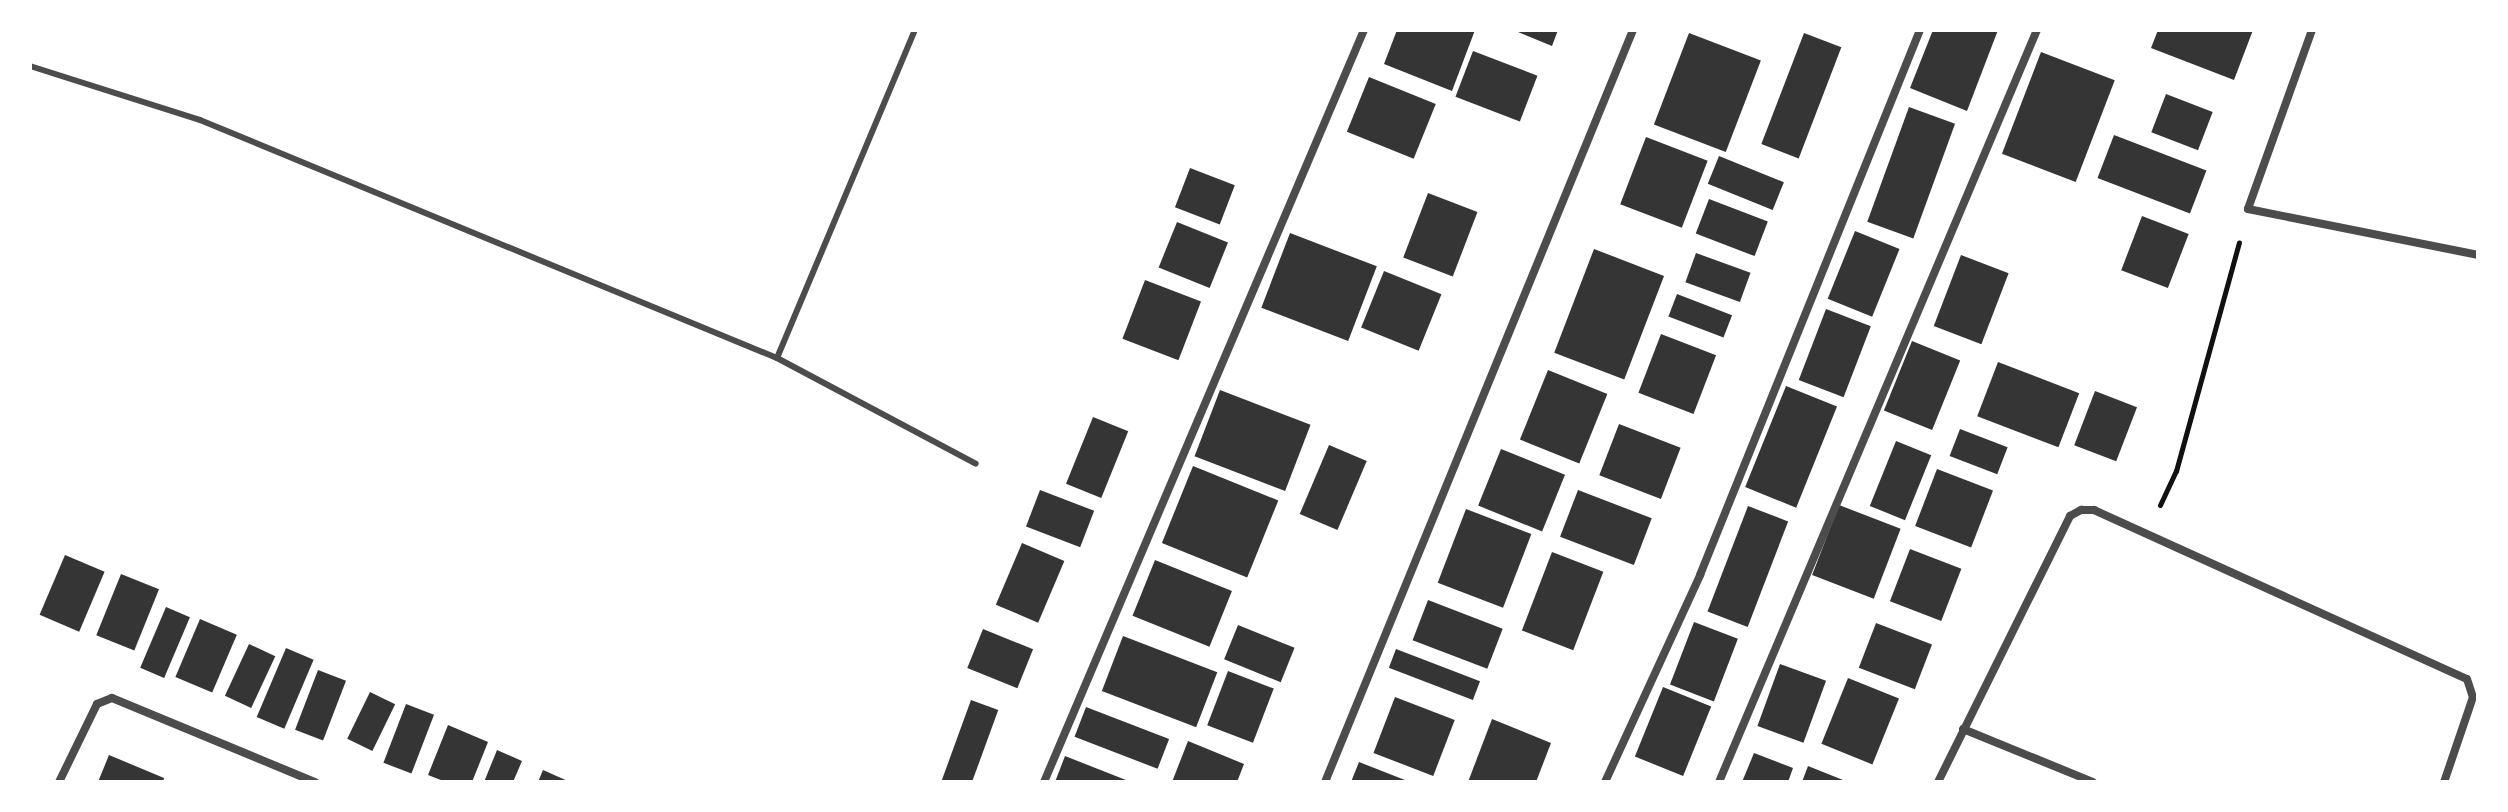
<!DOCTYPE html>
<style>
body{margin:0}
#map{position:relative;width:2508px;height:812px;overflow:hidden;background:#fff;font-family:Georgia,serif}
div>[style]{position:absolute}
[style*='--x']{left:calc(var(--x)*1px);top:calc(var(--y)*1px);width:calc(var(--w)*1px);rotate:calc(var(--a)*1deg)}
.building>*{inset:0;background:#353535;transform-origin:0 0}
.path>*{height:5px;margin:-2.5px;padding:0 2.5px;transform-origin:2.5px;border-radius:2.5px;background:#111}
.service>*{height:6px;margin:-3px;padding:0 3px;transform-origin:3px;border-radius:3px;background:#4c4c4c}
.minor>*{height:8px;margin:-4px;padding:0 4px;transform-origin:4px;border-radius:4px;background:#4c4c4c}
span{translate:-50% -50%;white-space:nowrap;text-align:center;line-height:1.15;-webkit-text-stroke:8px #fff;paint-order:stroke}
.frame{position:absolute;inset:0;border:32px solid #fff;pointer-events:none}
</style>
<div id="map">
<div class="building">
<div style="clip-path:polygon(1397px 30px,1475px 30px,1452px 91px,1384px 64px)"></div>
<div style="clip-path:polygon(1513px 30px,1558px 30px,1552px 46px)"></div>
<div style="clip-path:polygon(1933px 30px,1998px 30px,1967px 111px,1910px 88px)"></div>
<div style="clip-path:polygon(2158px 30px,2253px 30px,2234px 80px,2151px 48px)"></div>
<div style="left:1689px;top:33px;width:77px;height:98px;rotate:21deg"></div>
<div style="left:1804px;top:33px;width:40px;height:119px;rotate:21deg"></div>
<div style="left:1473px;top:51px;width:69px;height:49px;rotate:21deg"></div>
<div style="left:2041px;top:52px;width:79px;height:109px;rotate:21deg"></div>
<div style="left:1369px;top:77px;width:72px;height:59px;rotate:22deg"></div>
<div style="left:2166px;top:94px;width:50px;height:41px;rotate:21deg"></div>
<div style="left:1909px;top:107px;width:49px;height:122px;rotate:20deg"></div>
<div style="left:2114px;top:135px;width:99px;height:46px;rotate:21deg"></div>
<div style="left:1646px;top:137px;width:66px;height:72px;rotate:21deg"></div>
<div style="left:1719px;top:156px;width:70px;height:30px;rotate:22deg"></div>
<div style="left:1190px;top:168px;width:48px;height:42px;rotate:21deg"></div>
<div style="left:1428px;top:193px;width:53px;height:69px;rotate:21deg"></div>
<div style="left:1709px;top:199px;width:63px;height:37px;rotate:21deg"></div>
<div style="left:2142px;top:216px;width:50px;height:58px;rotate:21deg"></div>
<div style="left:1177px;top:222px;width:55px;height:49px;rotate:22deg"></div>
<div style="left:1855px;top:231px;width:48px;height:73px;rotate:22deg"></div>
<div style="left:1290px;top:233px;width:93px;height:80px;rotate:21deg"></div>
<div style="left:1594px;top:249px;width:75px;height:111px;rotate:21deg"></div>
<div style="left:1696px;top:253px;width:58px;height:31px;rotate:20deg"></div>
<div style="left:1961px;top:255px;width:51px;height:76px;rotate:21deg"></div>
<div style="left:1384px;top:271px;width:62px;height:61px;rotate:22deg"></div>
<div style="left:1145px;top:280px;width:60px;height:63px;rotate:21deg"></div>
<div style="left:1677px;top:294px;width:59px;height:24px;rotate:21deg"></div>
<div style="left:1826px;top:309px;width:48px;height:76px;rotate:21deg"></div>
<div style="left:1661px;top:334px;width:59px;height:63px;rotate:21deg"></div>
<div style="left:1912px;top:341px;width:52px;height:75px;rotate:22deg"></div>
<div style="left:1998px;top:362px;width:87px;height:58px;rotate:21deg"></div>
<div style="left:1548px;top:370px;width:64px;height:75px;rotate:22deg"></div>
<div style="left:1786px;top:386px;width:55px;height:109px;rotate:22deg"></div>
<div style="left:1220px;top:390px;width:97px;height:71px;rotate:21deg"></div>
<div style="left:2095px;top:391px;width:45px;height:58px;rotate:21deg"></div>
<div style="left:1093px;top:417px;width:38px;height:72px;rotate:22deg"></div>
<div style="left:1619px;top:424px;width:66px;height:55px;rotate:21deg"></div>
<div style="left:1960px;top:429px;width:51px;height:29px;rotate:21deg"></div>
<div style="left:1896px;top:441px;width:38px;height:70px;rotate:22deg"></div>
<div style="left:1329px;top:445px;width:41px;height:75px;rotate:23deg"></div>
<div style="left:1501px;top:449px;width:69px;height:61px;rotate:22deg"></div>
<div style="left:1193px;top:466px;width:92px;height:83px;rotate:22deg"></div>
<div style="left:1937px;top:469px;width:60px;height:61px;rotate:21deg"></div>
<div style="left:1040px;top:490px;width:58px;height:39px;rotate:21deg"></div>
<div style="left:1578px;top:490px;width:79px;height:50px;rotate:21deg"></div>
<div style="left:1839px;top:505px;width:66px;height:75px;rotate:21deg"></div>
<div style="left:1748px;top:506px;width:43px;height:113px;rotate:21deg"></div>
<div style="left:1466px;top:509px;width:70px;height:79px;rotate:21deg"></div>
<div style="left:1022px;top:543px;width:46px;height:67px;rotate:23deg"></div>
<div style="left:1910px;top:549px;width:55px;height:56px;rotate:21deg"></div>
<div style="left:1552px;top:552px;width:55px;height:84px;rotate:21deg"></div>
<div style="left:65px;top:555px;width:43px;height:65px;rotate:23deg"></div>
<div style="left:1155px;top:560px;width:83px;height:60px;rotate:22deg"></div>
<div style="left:121px;top:574px;width:41px;height:66px;rotate:22deg"></div>
<div style="left:1428px;top:600px;width:80px;height:43px;rotate:21deg"></div>
<div style="left:166px;top:607px;width:26px;height:66px;rotate:23deg"></div>
<div style="left:200px;top:619px;width:40px;height:63px;rotate:23deg"></div>
<div style="left:1694px;top:622px;width:47px;height:67px;rotate:21deg"></div>
<div style="left:1876px;top:623px;width:60px;height:48px;rotate:21deg"></div>
<div style="left:1238px;top:625px;width:61px;height:37px;rotate:22deg"></div>
<div style="left:983px;top:629px;width:54px;height:42px;rotate:22deg"></div>
<div style="left:1123px;top:636px;width:101px;height:59px;rotate:21deg"></div>
<div style="left:249px;top:644px;width:29px;height:57px;rotate:25deg"></div>
<div style="left:286px;top:648px;width:30px;height:75px;rotate:23deg"></div>
<div style="left:1396px;top:649px;width:90px;height:20px;rotate:21deg"></div>
<div style="left:1780px;top:664px;width:49px;height:66px;rotate:20deg"></div>
<div style="left:318px;top:670px;width:30px;height:64px;rotate:21deg"></div>
<div style="left:1228px;top:671px;width:49px;height:58px;rotate:21deg"></div>
<div style="left:1848px;top:678px;width:55px;height:71px;rotate:22deg"></div>
<div style="left:1663px;top:687px;width:52px;height:75px;rotate:22deg"></div>
<div style="left:370px;top:692px;width:28px;height:52px;rotate:26deg"></div>
<div style="left:1395px;top:697px;width:64px;height:60px;rotate:21deg"></div>
<div style="left:971px;top:700px;width:29px;height:88px;rotate:20deg"></div>
<div style="left:406px;top:704px;width:30px;height:63px;rotate:21deg"></div>
<div style="left:1086px;top:707px;width:89px;height:32px;rotate:21deg"></div>
<div style="clip-path:polygon(1492px 719px,1551px 743px,1536px 782px,1468px 782px)"></div>
<div style="clip-path:polygon(448px 725px,488px 742px,472px 782px,446px 782px,428px 775px)"></div>
<div style="clip-path:polygon(1188px 741px,1244px 764px,1237px 782px,1172px 782px)"></div>
<div style="clip-path:polygon(497px 750px,522px 761px,513px 782px,484px 782px)"></div>
<div style="clip-path:polygon(1754px 753px,1793px 768px,1788px 782px,1742px 782px)"></div>
<div style="clip-path:polygon(109px 755px,164px 778px,163px 782px,98px 782px)"></div>
<div style="clip-path:polygon(1065px 756px,1131px 782px,1055px 782px)"></div>
<div style="clip-path:polygon(1359px 762px,1410px 782px,1351px 782px)"></div>
<div style="clip-path:polygon(1808px 766px,1848px 782px,1802px 782px)"></div>
<div style="clip-path:polygon(543px 770px,570px 782px,538px 782px)"></div>
</div>
<div class="path">
<div style="--x:2160;--y:505;--w:38;--a:-65"></div>
<div style="--x:2176;--y:471;--w:237;--a:-74.6"></div>
</div>
<div class="service">
<div style="--x:30;--y:66;--w:178;--a:17.6"></div>
<div style="--x:200;--y:120;--w:624;--a:22.42"></div>
<div style="--x:777;--y:358;--w:225;--a:28"></div>
<div style="--x:777;--y:358;--w:356;--a:-67.2"></div>
</div>
<div class="minor">
<div style="--x:2312;--y:30;--w:190;--a:109.7"></div>
<div style="--x:2248;--y:209;--w:235;--a:11.3"></div>
<div style="--x:1963;--y:729;--w:140;--a:22.2"></div>
<div style="--x:59;--y:782;--w:87;--a:-64"></div>
<div style="--x:97;--y:704;--w:16;--a:-22"></div>
<div style="--x:112;--y:698;--w:220;--a:22.5"></div>
<div style="--x:1044;--y:782;--w:817;--a:-66.95"></div>
<div style="--x:1325;--y:782;--w:813;--a:-67.73"></div>
<div style="--x:1605;--y:782;--w:228;--a:-65.3"></div>
<div style="--x:1700;--y:575;--w:588;--a:-68.02"></div>
<div style="--x:1719;--y:782;--w:816;--a:-67.08"></div>
<div style="--x:1938;--y:782;--w:297;--a:-63.6"></div>
<div style="--x:2070;--y:516;--w:13;--a:-29"></div>
<div style="--x:2081;--y:510;--w:13;--a:0"></div>
<div style="--x:2094;--y:510;--w:409;--a:24.4"></div>
<div style="--x:2467;--y:679;--w:19;--a:72"></div>
<div style="--x:2473;--y:697;--w:90;--a:108.8"></div>
</div>
<div class="frame"></div>
</div>
